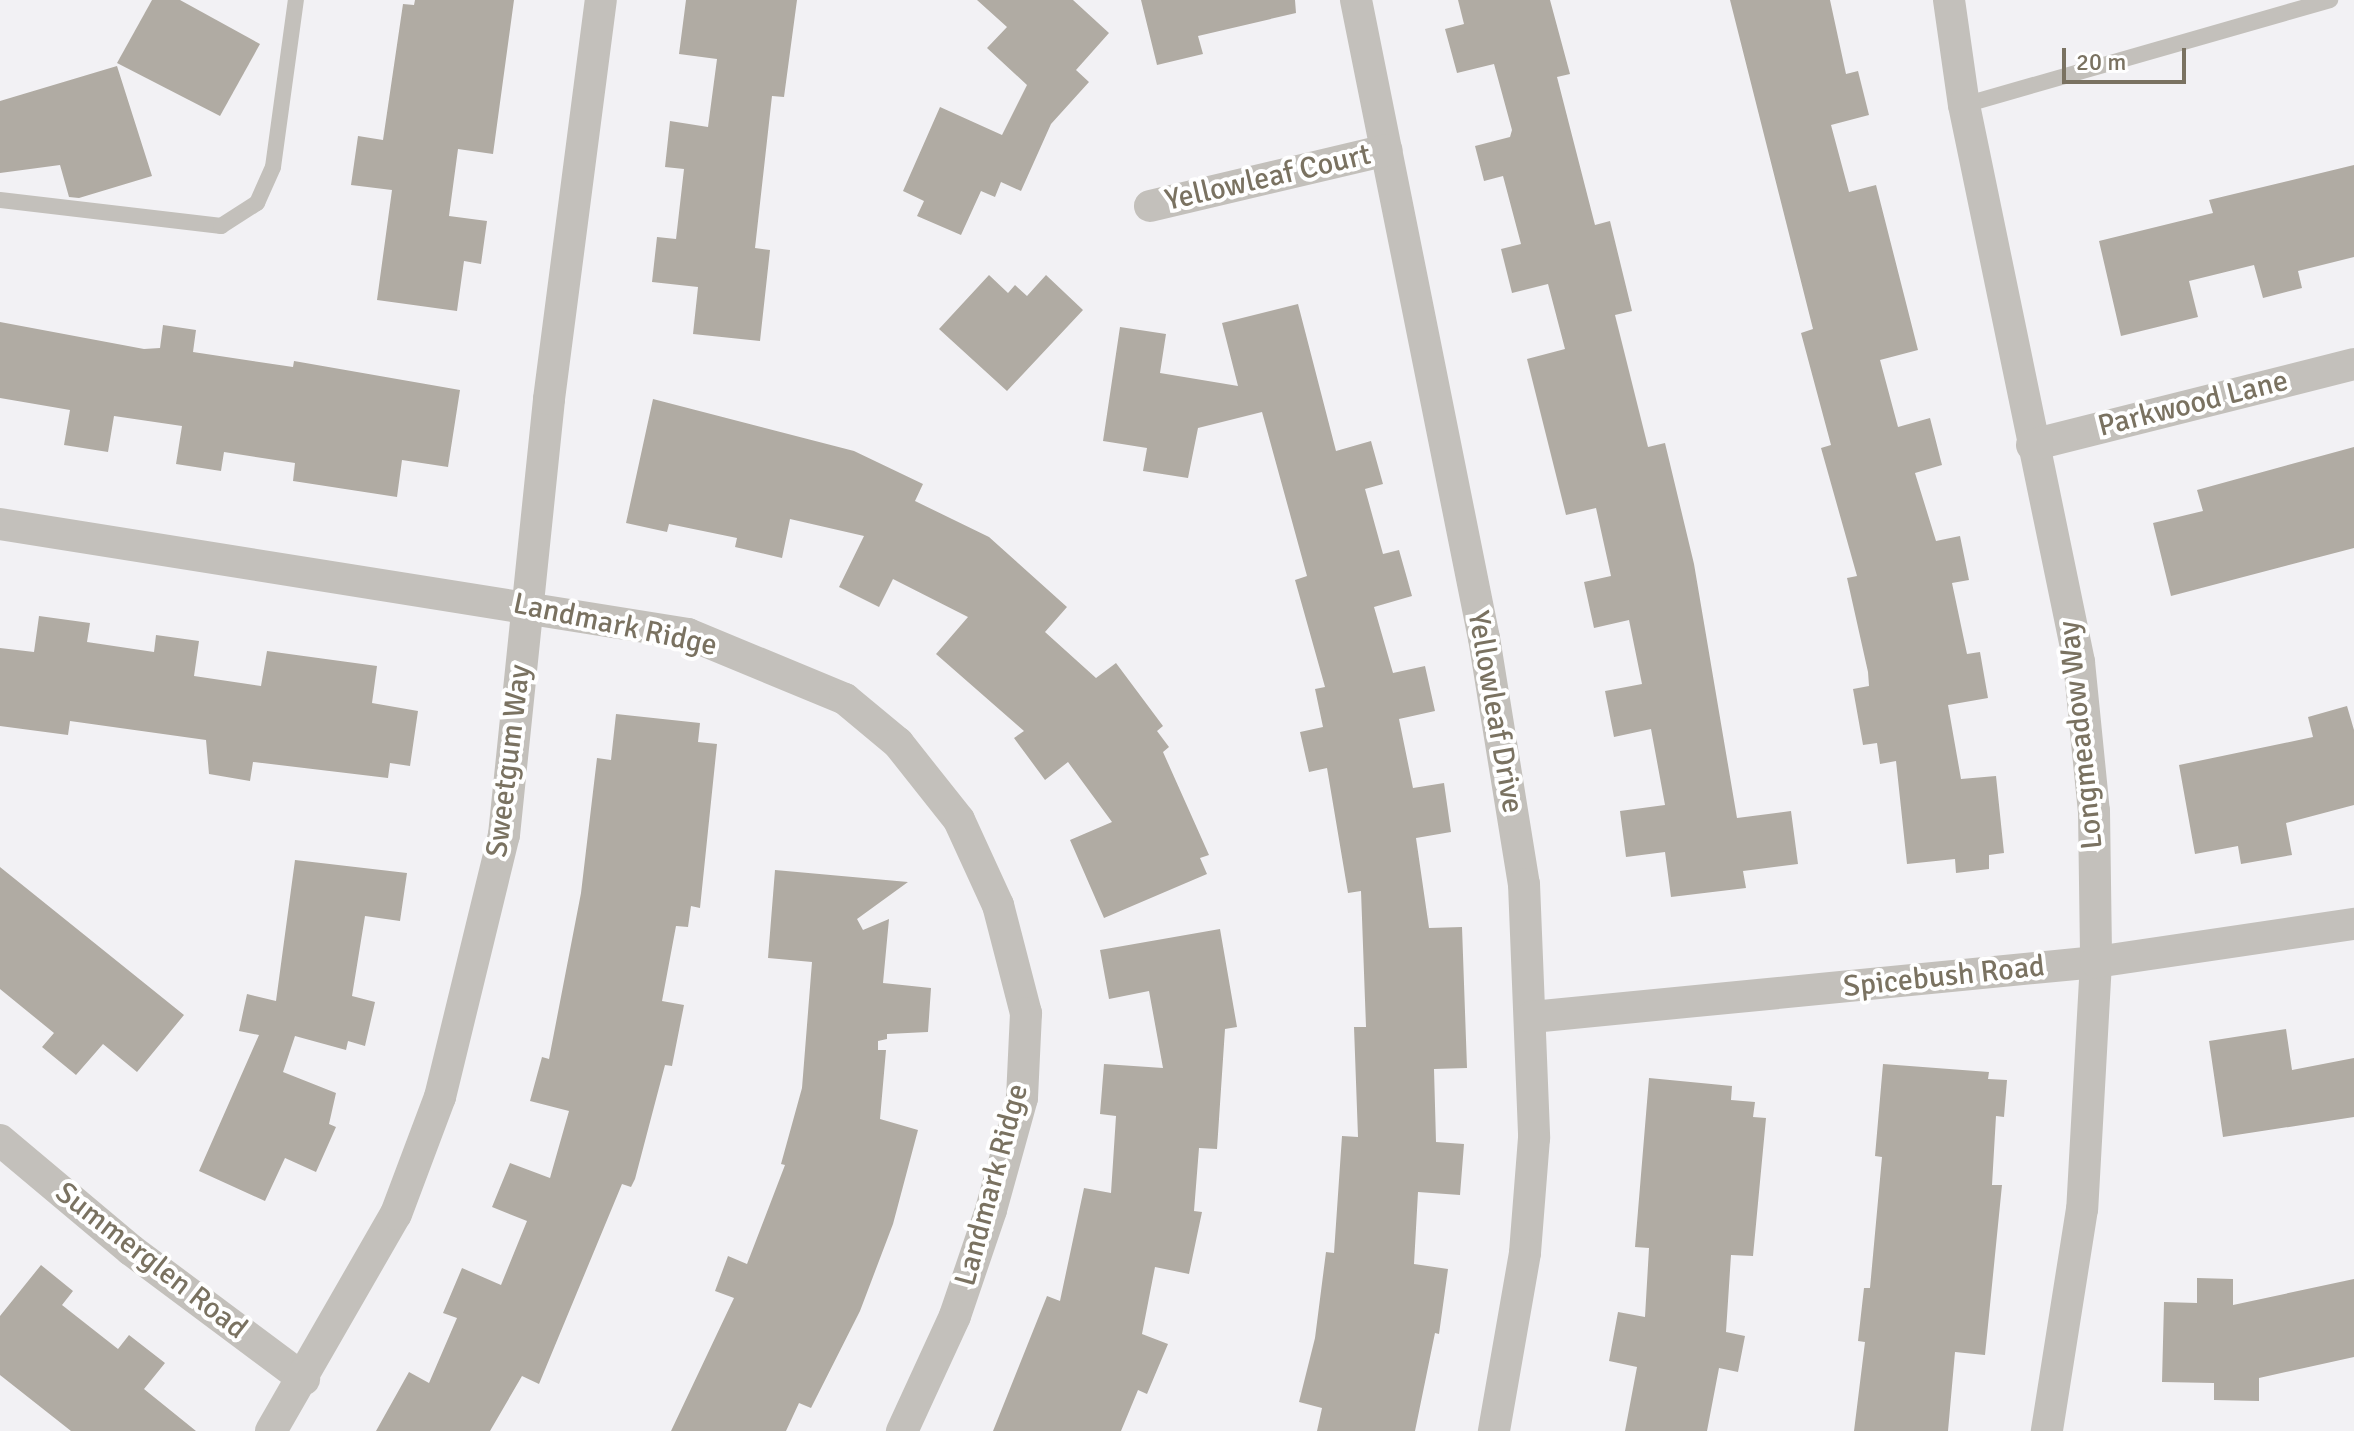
<!DOCTYPE html>
<style>
body{margin:0}
#map{position:relative;width:2354px;height:1431px;overflow:hidden;background:#f2f1f4;font-family:Signika,sans-serif}
div>[style]{position:absolute}
[style*='--x']{left:calc(var(--x)*1px);top:calc(var(--y)*1px);width:calc(var(--w)*1px);rotate:calc(var(--a)*1deg)}
.building>*{inset:0;background:#b0aba3}
.lane>*{height:16px;margin:-8px;padding:0 8px;transform-origin:8px;border-radius:8px;background:#c3c0bb}
.street>*{height:32px;margin:-16px;padding:0 16px;transform-origin:16px;border-radius:16px;background:#c3c0bb}
span{translate:-50% -50%;white-space:nowrap;text-align:center;line-height:1.15;-webkit-text-stroke:8px #fff;paint-order:stroke}
.street-label{font-size:30px;color:#7a7261}
.scale{position:absolute;left:2062px;top:48px;width:124px;height:36px;box-sizing:border-box;border:4px solid #7a7261;border-top:0;padding-left:10px;font-size:24px;line-height:28px;white-space:nowrap;color:#7a7261;-webkit-text-stroke:6px #fff;paint-order:stroke}
</style>
<div id="map">
<div class="building">
<div style="clip-path:polygon(152px 0,180px 0,260px 44px,220px 116px,117px 63px)"></div>
<div style="clip-path:polygon(415px 0,514px 0,493px 154px,458px 149px,449px 216px,487px 221px,481px 264px,464px 261px,457px 311px,377px 300px,392px 190px,351px 185px,358px 136px,383px 140px,403px 4px,414px 5px)"></div>
<div style="clip-path:polygon(686px 0,797px 0,784px 97px,772px 96px,755px 248px,770px 250px,760px 341px,693px 334px,698px 287px,652px 282px,657px 237px,676px 239px,684px 169px,665px 167px,670px 121px,708px 127px,717px 59px,679px 54px)"></div>
<div style="clip-path:polygon(977px 0,1073px 0,1109px 33px,1076px 70px,1089px 82px,1051px 124px,1021px 191px,1001px 182px,995px 197px,981px 191px,961px 235px,917px 216px,924px 201px,903px 191px,940px 107px,1002px 135px,1027px 85px,987px 48px,1007px 27px)"></div>
<div style="clip-path:polygon(1141px 0,1295px 0,1296px 13px,1198px 36px,1203px 54px,1157px 65px)"></div>
<div style="clip-path:polygon(1458px 0,1550px 0,1570px 74px,1557px 77px,1595px 225px,1610px 221px,1632px 311px,1615px 315px,1648px 447px,1665px 443px,1694px 564px,1737px 818px,1791px 811px,1798px 864px,1743px 871px,1746px 888px,1671px 897px,1665px 852px,1626px 857px,1620px 811px,1665px 805px,1651px 729px,1614px 737px,1605px 691px,1642px 684px,1629px 620px,1594px 628px,1584px 582px,1611px 576px,1596px 508px,1566px 515px,1527px 359px,1565px 349px,1548px 284px,1512px 293px,1501px 249px,1521px 244px,1503px 176px,1484px 181px,1475px 146px,1510px 137px,1512px 130px,1494px 64px,1457px 73px,1445px 29px,1464px 24px)"></div>
<div style="clip-path:polygon(1730px 0,1830px 0,1846px 74px,1858px 71px,1869px 115px,1831px 125px,1849px 192px,1876px 185px,1918px 350px,1880px 360px,1898px 427px,1930px 418px,1942px 465px,1915px 473px,1936px 541px,1960px 536px,1969px 580px,1952px 583px,1967px 654px,1980px 652px,1988px 698px,1948px 705px,1961px 779px,1996px 776px,2004px 853px,1989px 855px,1989px 869px,1956px 873px,1955px 859px,1907px 864px,1896px 761px,1880px 764px,1877px 743px,1863px 745px,1853px 689px,1869px 686px,1868px 672px,1847px 578px,1857px 576px,1821px 448px,1831px 445px,1801px 333px,1813px 329px)"></div>
<div style="clip-path:polygon(117px 66px,152px 176px,79px 198px,69px 197px,60px 165px,0 173px,0 101px)"></div>
<div style="clip-path:polygon(2354px 165px,2354px 257px,2298px 271px,2302px 288px,2263px 298px,2254px 265px,2189px 281px,2198px 317px,2121px 336px,2099px 241px,2213px 213px,2209px 200px)"></div>
<div style="clip-path:polygon(989px 275px,1008px 293px,1015px 285px,1027px 296px,1046px 275px,1083px 310px,1007px 391px,939px 329px)"></div>
<div style="clip-path:polygon(1298px 304px,1336px 451px,1371px 441px,1383px 484px,1365px 489px,1383px 554px,1399px 550px,1412px 596px,1374px 607px,1393px 673px,1425px 666px,1435px 711px,1399px 719px,1413px 788px,1444px 783px,1451px 832px,1416px 838px,1429px 928px,1462px 927px,1467px 1068px,1434px 1069px,1436px 1142px,1464px 1144px,1460px 1195px,1418px 1192px,1414px 1264px,1448px 1269px,1439px 1334px,1435px 1333px,1415px 1431px,1317px 1431px,1322px 1408px,1299px 1402px,1315px 1338px,1326px 1252px,1334px 1253px,1342px 1136px,1358px 1137px,1354px 1027px,1366px 1027px,1361px 891px,1348px 893px,1327px 768px,1309px 772px,1300px 732px,1323px 727px,1315px 689px,1325px 687px,1295px 580px,1307px 576px,1262px 412px,1198px 428px,1188px 478px,1143px 471px,1147px 448px,1103px 441px,1120px 327px,1166px 334px,1160px 373px,1238px 386px,1222px 323px)"></div>
<div style="clip-path:polygon(0 322px,144px 349px,160px 348px,163px 325px,196px 330px,193px 352px,293px 367px,294px 361px,460px 390px,448px 467px,402px 460px,397px 497px,293px 481px,295px 463px,224px 452px,221px 471px,176px 464px,182px 426px,114px 416px,108px 452px,64px 445px,70px 410px,0 398px)"></div>
<div style="clip-path:polygon(653px 399px,854px 451px,923px 484px,915px 501px,989px 537px,1067px 607px,1045px 632px,1096px 678px,1116px 663px,1163px 726px,1157px 731px,1169px 747px,1163px 752px,1209px 855px,1200px 858px,1207px 874px,1104px 918px,1070px 840px,1112px 822px,1068px 762px,1045px 780px,1014px 738px,1024px 731px,936px 654px,968px 617px,893px 579px,879px 607px,839px 587px,864px 536px,790px 519px,782px 558px,735px 547px,737px 538px,669px 524px,667px 532px,626px 523px)"></div>
<div style="clip-path:polygon(2354px 447px,2354px 548px,2171px 596px,2153px 523px,2203px 511px,2197px 490px)"></div>
<div style="clip-path:polygon(39px 616px,90px 623px,87px 642px,154px 652px,156px 635px,199px 641px,194px 676px,261px 686px,267px 651px,377px 666px,372px 703px,418px 711px,410px 766px,390px 763px,388px 778px,253px 762px,250px 781px,209px 774px,206px 740px,70px 721px,68px 735px,0 726px,0 648px,34px 652px)"></div>
<div style="clip-path:polygon(2347px 706px,2354px 730px,2354px 805px,2286px 823px,2292px 855px,2241px 864px,2238px 846px,2195px 854px,2179px 765px,2313px 737px,2308px 717px)"></div>
<div style="clip-path:polygon(616px 714px,700px 723px,698px 742px,717px 744px,700px 908px,691px 906px,688px 927px,676px 926px,662px 1001px,684px 1005px,672px 1066px,665px 1065px,635px 1179px,631px 1187px,622px 1184px,539px 1384px,522px 1376px,490px 1431px,376px 1431px,409px 1372px,429px 1383px,457px 1318px,443px 1313px,462px 1268px,501px 1285px,527px 1221px,492px 1207px,510px 1163px,550px 1178px,569px 1111px,530px 1101px,542px 1057px,549px 1059px,581px 893px,597px 758px,611px 760px)"></div>
<div style="clip-path:polygon(295px 860px,407px 873px,400px 921px,365px 916px,352px 996px,375px 1002px,365px 1046px,348px 1041px,346px 1050px,295px 1036px,283px 1072px,336px 1093px,329px 1124px,336px 1127px,316px 1172px,285px 1158px,265px 1201px,199px 1171px,259px 1035px,239px 1031px,247px 994px,276px 1001px)"></div>
<div style="clip-path:polygon(0 867px,184px 1015px,137px 1072px,103px 1044px,76px 1075px,42px 1047px,54px 1033px,0 989px)"></div>
<div style="clip-path:polygon(775px 870px,908px 882px,857px 919px,863px 930px,889px 919px,883px 983px,931px 988px,928px 1032px,887px 1034px,887px 1039px,878px 1041px,878px 1050px,886px 1050px,880px 1119px,918px 1130px,893px 1224px,860px 1311px,811px 1408px,799px 1403px,786px 1431px,671px 1431px,734px 1298px,715px 1291px,728px 1256px,747px 1264px,785px 1165px,781px 1164px,802px 1088px,812px 962px,768px 958px)"></div>
<div style="clip-path:polygon(1220px 929px,1237px 1027px,1225px 1029px,1217px 1149px,1199px 1148px,1194px 1211px,1202px 1212px,1189px 1274px,1155px 1267px,1142px 1334px,1168px 1344px,1147px 1394px,1138px 1390px,1121px 1431px,993px 1431px,1047px 1296px,1060px 1301px,1084px 1188px,1111px 1193px,1116px 1116px,1100px 1114px,1104px 1064px,1163px 1068px,1149px 991px,1109px 999px,1100px 950px)"></div>
<div style="clip-path:polygon(2286px 1029px,2292px 1070px,2354px 1058px,2354px 1117px,2223px 1137px,2209px 1041px)"></div>
<div style="clip-path:polygon(1883px 1064px,1989px 1072px,1988px 1079px,2007px 1080px,2004px 1117px,1996px 1116px,1992px 1185px,2002px 1185px,1985px 1355px,1955px 1352px,1948px 1431px,1854px 1431px,1865px 1342px,1858px 1341px,1864px 1288px,1870px 1288px,1882px 1157px,1875px 1156px)"></div>
<div style="clip-path:polygon(1649px 1078px,1732px 1086px,1731px 1100px,1755px 1102px,1753px 1117px,1766px 1118px,1753px 1256px,1731px 1255px,1726px 1332px,1745px 1336px,1738px 1372px,1719px 1368px,1707px 1431px,1625px 1431px,1637px 1367px,1609px 1361px,1618px 1312px,1645px 1317px,1649px 1248px,1635px 1247px)"></div>
<div style="clip-path:polygon(41px 1265px,73px 1291px,62px 1305px,118px 1349px,129px 1335px,165px 1363px,144px 1389px,196px 1431px,71px 1431px,0 1375px,0 1316px)"></div>
<div style="clip-path:polygon(2197px 1278px,2233px 1279px,2233px 1305px,2354px 1279px,2354px 1357px,2259px 1378px,2259px 1401px,2214px 1400px,2214px 1383px,2162px 1382px,2164px 1302px,2197px 1303px)"></div>
</div>
<div class="lane">
<div style="--x:1964;--y:105;--w:381;--a:-16"></div>
<div style="--x:0;--y:200;--w:223;--a:6.7"></div>
<div style="--x:221;--y:226;--w:43;--a:-32.6"></div>
<div style="--x:257;--y:203;--w:39;--a:-66"></div>
<div style="--x:273;--y:167;--w:169;--a:-82.2"></div>
</div>
<div class="street">
<div style="--x:1356;--y:0;--w:651;--a:78.66"></div>
<div style="--x:1484;--y:638;--w:249;--a:80.8"></div>
<div style="--x:1524;--y:884;--w:254;--a:87.7"></div>
<div style="--x:1534;--y:1138;--w:115;--a:94.5"></div>
<div style="--x:1525;--y:1253;--w:181;--a:99.9"></div>
<div style="--x:1949;--y:0;--w:106;--a:81.9"></div>
<div style="--x:1964;--y:105;--w:569;--a:78.33"></div>
<div style="--x:2079;--y:662;--w:150;--a:84.3"></div>
<div style="--x:2094;--y:811;--w:151;--a:89.2"></div>
<div style="--x:2096;--y:962;--w:247;--a:93.2"></div>
<div style="--x:2082;--y:1209;--w:225;--a:99"></div>
<div style="--x:1150;--y:206;--w:243;--a:-13.3"></div>
<div style="--x:2032;--y:445;--w:332;--a:-14.1"></div>
<div style="--x:0;--y:524;--w:697;--a:9.08"></div>
<div style="--x:688;--y:634;--w:170;--a:22.5"></div>
<div style="--x:845;--y:699;--w:69;--a:39.7"></div>
<div style="--x:898;--y:743;--w:98;--a:51.6"></div>
<div style="--x:959;--y:820;--w:94;--a:65.4"></div>
<div style="--x:998;--y:905;--w:112;--a:75.5"></div>
<div style="--x:1026;--y:1013;--w:85;--a:92.7"></div>
<div style="--x:1022;--y:1098;--w:116;--a:105.5"></div>
<div style="--x:991;--y:1210;--w:112;--a:108.8"></div>
<div style="--x:955;--y:1316;--w:127;--a:114.7"></div>
<div style="--x:1532;--y:1017;--w:567;--a:-5.57"></div>
<div style="--x:2096;--y:962;--w:261;--a:-8.4"></div>
<div style="--x:0;--y:1140;--w:171;--a:40"></div>
<div style="--x:131;--y:1250;--w:216;--a:36.7"></div>
<div style="--x:271;--y:1431;--w:250;--a:-60.1"></div>
<div style="--x:396;--y:1214;--w:125;--a:-69.4"></div>
<div style="--x:440;--y:1097;--w:270;--a:-76.3"></div>
<div style="--x:504;--y:835;--w:438;--a:-84.1"></div>
<div style="--x:549;--y:399;--w:402;--a:-82.6"></div>
</div>
<div class="street-label">
<span style="left:1268px;top:178px;rotate:-13deg">Yellowleaf Court</span>
<span style="left:2193px;top:404px;rotate:-14deg">Parkwood Lane</span>
<span style="left:615px;top:625px;rotate:12deg">Landmark Ridge</span>
<span style="left:1495px;top:712px;rotate:80deg">Yellowleaf Drive</span>
<span style="left:2081px;top:735px;rotate:-96deg">Longmeadow Way</span>
<span style="left:509px;top:761px;rotate:-83deg">Sweetgum Way</span>
<span style="left:1944px;top:977px;rotate:-6deg">Spicebush Road</span>
<span style="left:992px;top:1185px;rotate:-75deg">Landmark Ridge</span>
<span style="left:151px;top:1261px;rotate:38deg">Summerglen Road</span>
</div>
<div class="scale">20 m</div>
</div>
